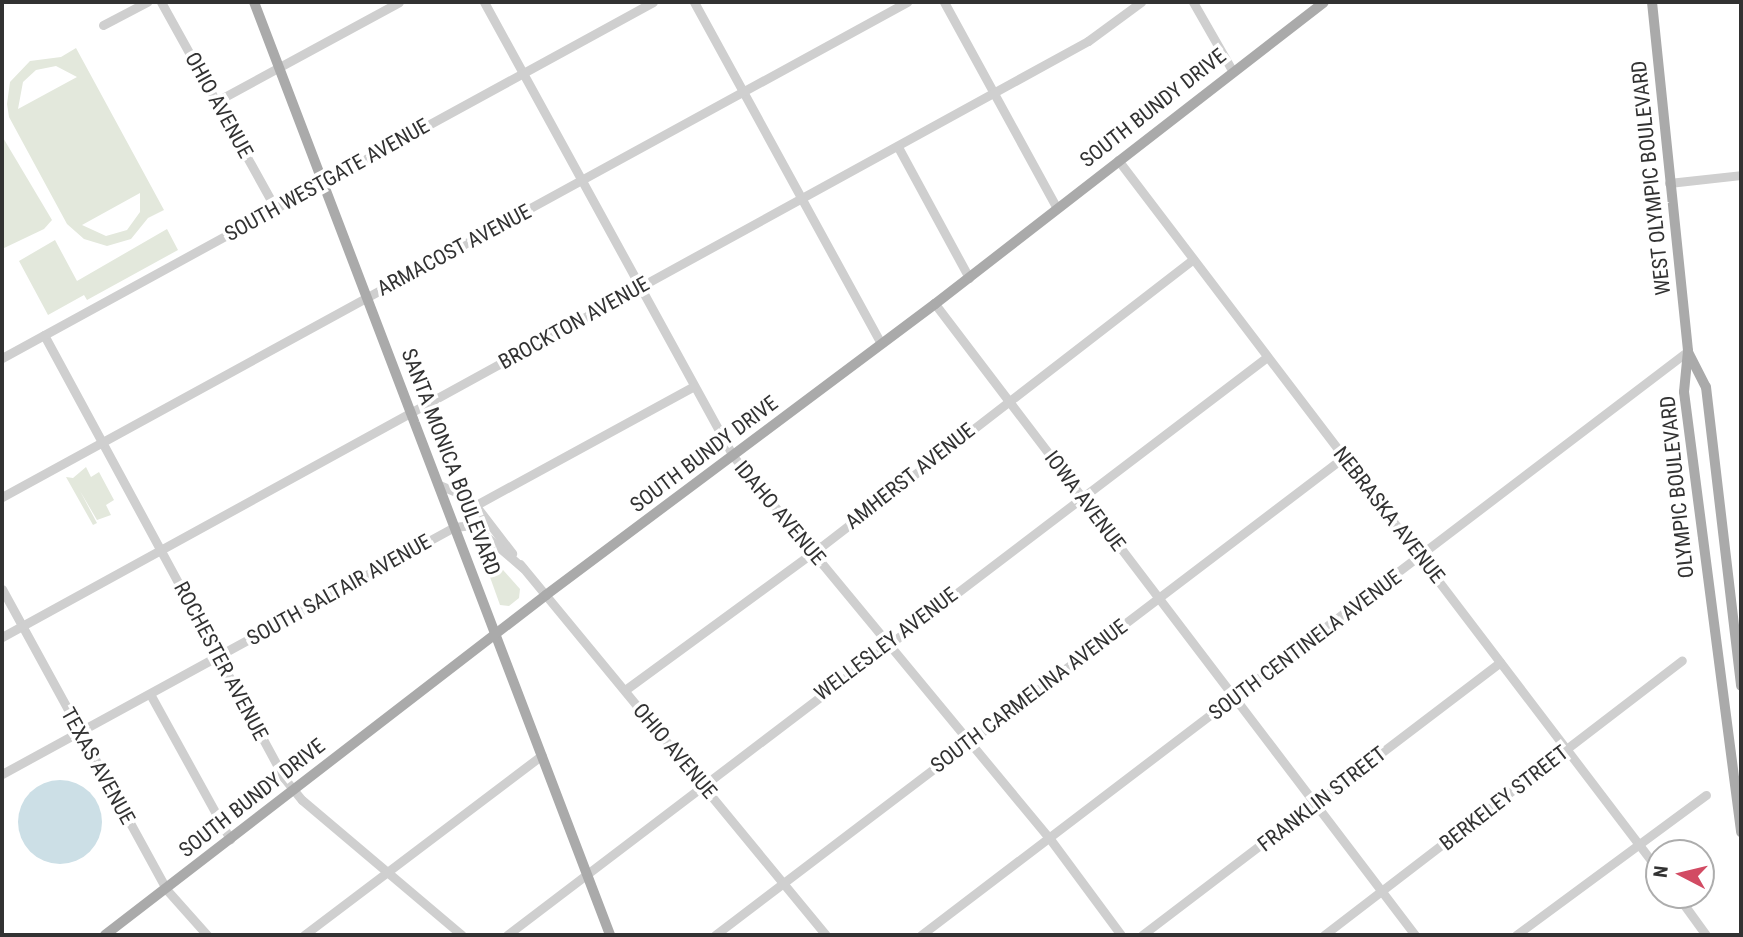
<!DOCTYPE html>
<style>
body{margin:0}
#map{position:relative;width:1743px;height:937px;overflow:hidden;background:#fff;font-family:"Roboto Condensed",sans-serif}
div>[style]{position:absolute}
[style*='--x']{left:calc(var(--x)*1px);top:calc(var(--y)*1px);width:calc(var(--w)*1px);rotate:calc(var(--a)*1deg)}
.green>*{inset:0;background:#e3e8dc}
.water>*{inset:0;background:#ccdfe6}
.round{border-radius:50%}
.minor>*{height:9px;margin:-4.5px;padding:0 4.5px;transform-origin:4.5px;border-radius:4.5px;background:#cfcfcf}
.major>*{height:10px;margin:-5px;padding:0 5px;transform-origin:5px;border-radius:5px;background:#aaa}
span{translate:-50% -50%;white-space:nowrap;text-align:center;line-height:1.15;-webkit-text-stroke:7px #fff;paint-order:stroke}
.street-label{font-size:21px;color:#323232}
.frame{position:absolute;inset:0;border:4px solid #323232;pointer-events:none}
.north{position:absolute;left:1645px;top:839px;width:70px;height:70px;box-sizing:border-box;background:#fff;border:2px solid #adadad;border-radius:50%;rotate:277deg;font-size:19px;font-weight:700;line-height:28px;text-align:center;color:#323232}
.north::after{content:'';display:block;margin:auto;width:24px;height:32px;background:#d24b63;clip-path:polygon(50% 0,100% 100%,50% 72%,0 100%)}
</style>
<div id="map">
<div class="green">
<div style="clip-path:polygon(evenodd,76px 48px,164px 210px,148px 218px,131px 239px,107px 246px,84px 239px,67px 224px,9px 117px,7px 104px,10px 82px,30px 61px,61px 57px,76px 48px,56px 66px,77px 77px,18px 109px,23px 82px,36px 70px,56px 66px,76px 48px,140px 193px,140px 212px,127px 230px,106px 236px,82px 225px,140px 193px)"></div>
<div style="clip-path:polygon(2px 136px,52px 220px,44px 229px,2px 249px)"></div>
<div style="clip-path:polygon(167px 229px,178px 250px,87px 300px,84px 295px,48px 315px,19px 261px,55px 240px,77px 281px)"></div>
<div style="clip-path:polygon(86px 467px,91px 477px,99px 472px,114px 500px,106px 505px,111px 515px,97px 520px,80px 491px,97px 523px,93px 525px,66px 477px,73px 478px)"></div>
<div style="clip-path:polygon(477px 541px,520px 589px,519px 598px,509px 606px,500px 605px)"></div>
</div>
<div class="water">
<div class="round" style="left:18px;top:780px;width:84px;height:84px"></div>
</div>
<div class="minor">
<div style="--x:161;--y:2;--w:235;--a:61"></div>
<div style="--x:484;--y:2;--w:518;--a:61.26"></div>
<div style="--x:733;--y:456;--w:497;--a:50.4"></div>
<div style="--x:1050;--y:839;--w:119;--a:53.5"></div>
<div style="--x:694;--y:2;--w:389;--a:61.3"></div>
<div style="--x:944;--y:2;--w:235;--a:61.3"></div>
<div style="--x:1193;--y:2;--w:78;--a:60.2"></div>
<div style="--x:103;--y:25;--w:50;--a:-27.6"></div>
<div style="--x:217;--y:101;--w:207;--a:-28.5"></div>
<div style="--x:898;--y:147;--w:149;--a:61.5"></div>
<div style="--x:1118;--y:160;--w:893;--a:52.73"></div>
<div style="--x:1669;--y:183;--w:72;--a:-6.3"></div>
<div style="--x:935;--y:304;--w:793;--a:52.74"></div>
<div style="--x:44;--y:335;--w:504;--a:61.55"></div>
<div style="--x:284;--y:778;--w:28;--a:51"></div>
<div style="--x:302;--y:800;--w:209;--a:40.2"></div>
<div style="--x:2;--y:358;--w:742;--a:-28.67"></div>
<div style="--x:439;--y:485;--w:32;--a:22"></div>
<div style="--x:469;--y:497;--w:71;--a:52.5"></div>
<div style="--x:2;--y:497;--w:1032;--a:-28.68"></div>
<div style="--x:476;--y:505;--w:248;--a:-28.6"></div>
<div style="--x:520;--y:564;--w:481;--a:50.5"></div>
<div style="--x:2;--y:589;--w:342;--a:61.3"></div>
<div style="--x:166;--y:889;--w:62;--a:48.3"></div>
<div style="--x:2;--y:637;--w:1239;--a:-28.76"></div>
<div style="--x:1088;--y:41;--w:66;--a:-36.3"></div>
<div style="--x:625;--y:690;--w:244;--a:-36.2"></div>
<div style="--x:822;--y:546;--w:469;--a:-37.7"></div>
<div style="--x:150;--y:694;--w:166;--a:61.1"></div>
<div style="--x:2;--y:774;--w:515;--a:-28.65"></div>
<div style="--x:454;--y:527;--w:19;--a:-6"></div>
<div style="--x:473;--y:525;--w:66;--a:40.7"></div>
<div style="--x:1677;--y:895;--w:49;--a:54.1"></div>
<div style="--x:304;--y:935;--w:298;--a:-37.1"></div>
<div style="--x:507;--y:935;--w:955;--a:-37.25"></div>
<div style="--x:715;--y:935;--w:790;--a:-37.23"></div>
<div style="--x:921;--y:935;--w:964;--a:-37.29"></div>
<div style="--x:1142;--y:935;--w:450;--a:-37.3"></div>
<div style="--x:1324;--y:935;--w:451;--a:-37.5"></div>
<div style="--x:1516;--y:935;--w:236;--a:-36.4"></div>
</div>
<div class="major">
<div style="--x:254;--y:2;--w:999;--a:69.11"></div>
<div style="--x:1652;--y:2;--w:351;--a:84.1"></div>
<div style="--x:1688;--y:351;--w:41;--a:95.6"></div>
<div style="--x:1684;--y:392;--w:444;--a:82.6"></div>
<div style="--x:1688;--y:352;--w:39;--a:63"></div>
<div style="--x:1706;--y:387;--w:301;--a:83.3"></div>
<div style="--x:105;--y:935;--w:557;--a:-37.63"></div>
<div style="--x:546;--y:595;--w:486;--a:-36.8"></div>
<div style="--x:935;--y:304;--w:492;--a:-37.8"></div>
</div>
<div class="street-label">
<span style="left:219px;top:105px;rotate:61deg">OHIO AVENUE</span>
<span style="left:1153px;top:108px;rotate:-38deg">SOUTH BUNDY DRIVE</span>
<span style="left:1651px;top:178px;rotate:-96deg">WEST OLYMPIC BOULEVARD</span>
<span style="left:327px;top:180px;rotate:-29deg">SOUTH WESTGATE AVENUE</span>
<span style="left:454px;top:250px;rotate:-28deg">ARMACOST AVENUE</span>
<span style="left:574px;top:323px;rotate:-29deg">BROCKTON AVENUE</span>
<span style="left:704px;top:454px;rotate:-37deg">SOUTH BUNDY DRIVE</span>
<span style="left:451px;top:462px;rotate:69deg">SANTA MONICA BOULEVARD</span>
<span style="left:910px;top:476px;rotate:-38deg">AMHERST AVENUE</span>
<span style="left:1677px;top:487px;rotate:-96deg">OLYMPIC BOULEVARD</span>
<span style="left:1085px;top:501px;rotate:53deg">IOWA AVENUE</span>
<span style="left:780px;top:513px;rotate:50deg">IDAHO AVENUE</span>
<span style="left:1389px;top:515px;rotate:52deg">NEBRASKA AVENUE</span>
<span style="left:339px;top:590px;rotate:-29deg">SOUTH SALTAIR AVENUE</span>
<span style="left:886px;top:644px;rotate:-37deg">WELLESLEY AVENUE</span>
<span style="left:1305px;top:645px;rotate:-37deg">SOUTH CENTINELA AVENUE</span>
<span style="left:221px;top:661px;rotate:62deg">ROCHESTER AVENUE</span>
<span style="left:1029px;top:696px;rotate:-37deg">SOUTH CARMELINA AVENUE</span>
<span style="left:675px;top:751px;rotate:50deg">OHIO AVENUE</span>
<span style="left:98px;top:766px;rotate:61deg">TEXAS AVENUE</span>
<span style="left:252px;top:798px;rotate:-38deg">SOUTH BUNDY DRIVE</span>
<span style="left:1504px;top:798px;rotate:-38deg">BERKELEY STREET</span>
<span style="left:1322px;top:799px;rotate:-38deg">FRANKLIN STREET</span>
</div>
<div class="frame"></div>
<div class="north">N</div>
</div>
